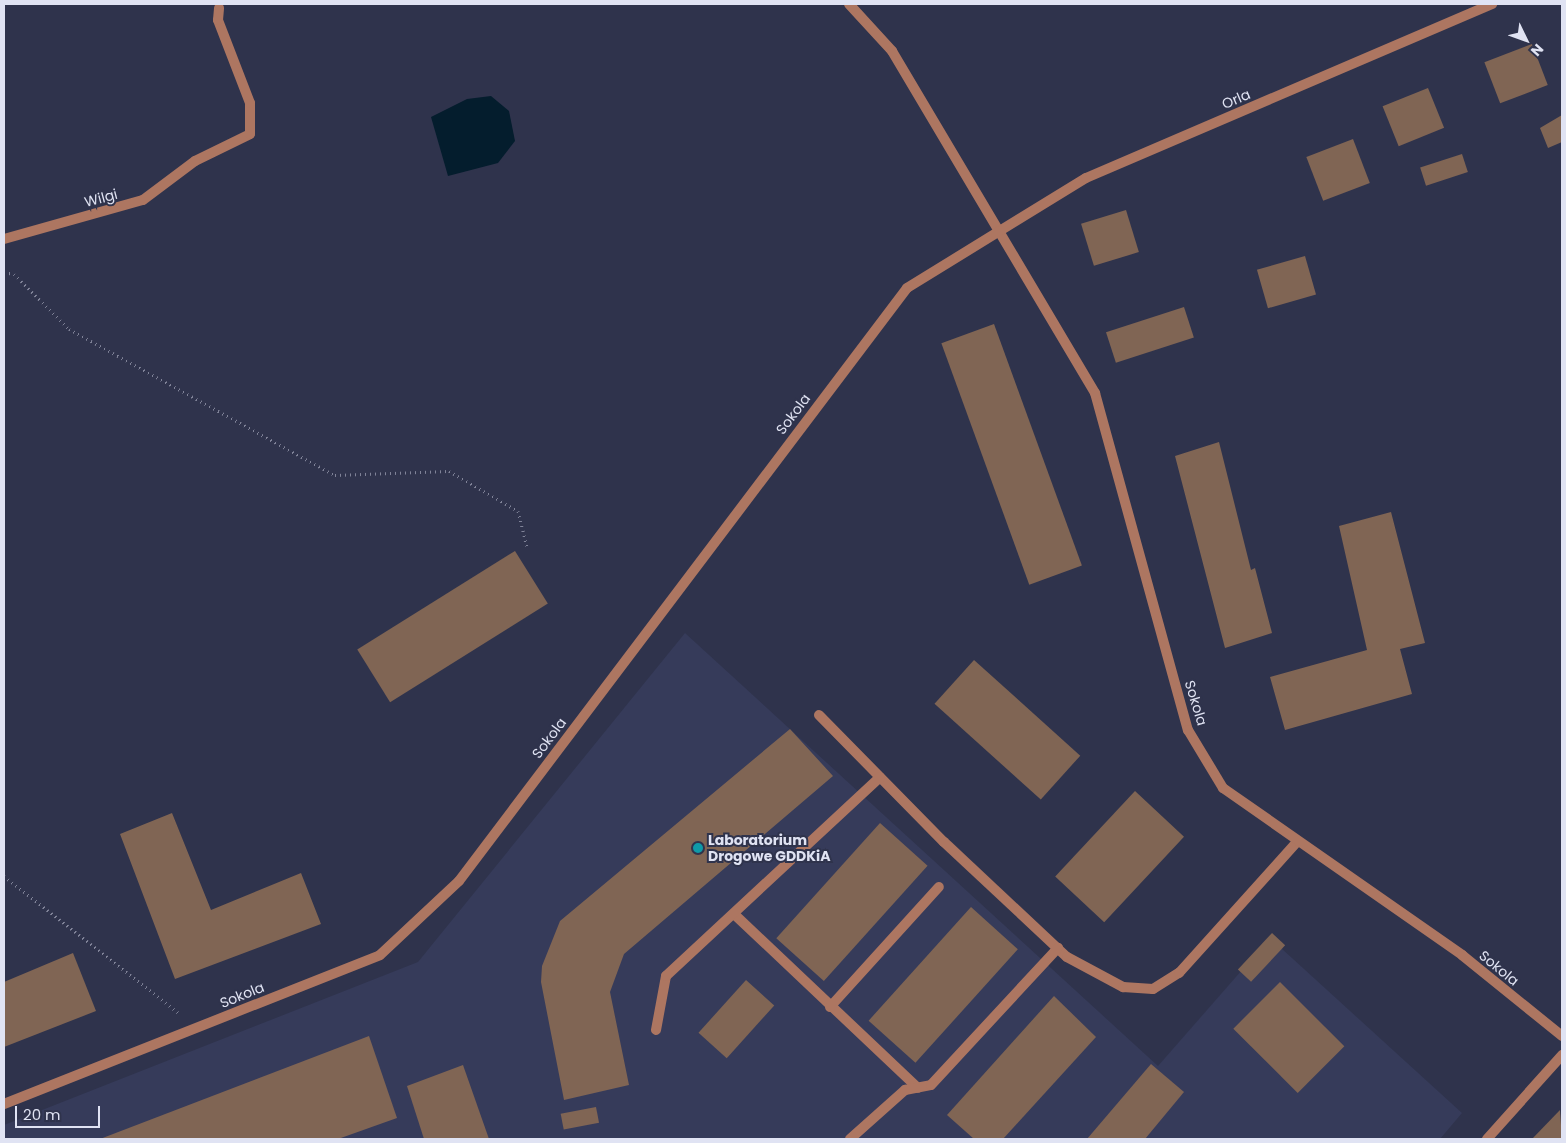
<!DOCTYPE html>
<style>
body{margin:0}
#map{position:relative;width:1566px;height:1143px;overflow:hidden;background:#2f334c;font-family:Poppins,sans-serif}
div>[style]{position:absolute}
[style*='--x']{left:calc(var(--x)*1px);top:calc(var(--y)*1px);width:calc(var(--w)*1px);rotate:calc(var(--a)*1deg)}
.built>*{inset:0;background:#363b5a}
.water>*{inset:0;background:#041d2d}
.building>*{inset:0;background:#806554;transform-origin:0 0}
.path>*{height:3px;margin-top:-1.5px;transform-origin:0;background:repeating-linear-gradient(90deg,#808398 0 1px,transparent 0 5px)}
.lane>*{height:10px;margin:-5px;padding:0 5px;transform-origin:5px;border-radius:5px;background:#ad7661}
.street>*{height:10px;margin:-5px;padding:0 5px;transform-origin:5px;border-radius:5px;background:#ad7661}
.dots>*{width:14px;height:14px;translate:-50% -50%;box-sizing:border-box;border:2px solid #2f334c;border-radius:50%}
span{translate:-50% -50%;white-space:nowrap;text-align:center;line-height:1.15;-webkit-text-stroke:4px #2f334c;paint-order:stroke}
.street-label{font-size:14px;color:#e0e3f3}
.poi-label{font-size:14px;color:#e0e3f3;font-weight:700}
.left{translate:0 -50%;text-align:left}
.frame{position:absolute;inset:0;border:5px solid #e0e3f3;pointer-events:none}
.north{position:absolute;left:1501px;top:15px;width:50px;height:50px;-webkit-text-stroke:4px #2f334c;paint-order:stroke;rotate:132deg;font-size:14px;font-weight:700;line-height:20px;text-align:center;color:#e0e3f3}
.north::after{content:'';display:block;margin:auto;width:18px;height:22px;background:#e0e3f3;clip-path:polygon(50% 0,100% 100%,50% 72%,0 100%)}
.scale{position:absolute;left:15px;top:1106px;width:85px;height:22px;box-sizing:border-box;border:2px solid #e0e3f3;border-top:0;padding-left:6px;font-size:15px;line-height:18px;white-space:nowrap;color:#e0e3f3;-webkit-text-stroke:4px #2f334c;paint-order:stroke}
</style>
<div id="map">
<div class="built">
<div style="clip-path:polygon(685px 633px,1158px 1066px,1270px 938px,1462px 1113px,1440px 1139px,4px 1139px,4px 1125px,418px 962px)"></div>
</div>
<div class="water">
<div style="clip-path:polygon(491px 96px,509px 111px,515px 141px,498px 163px,448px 176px,431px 117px,467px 99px)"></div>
</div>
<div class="building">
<div style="left:1532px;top:44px;width:44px;height:51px;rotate:69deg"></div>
<div style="left:1428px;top:88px;width:43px;height:49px;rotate:68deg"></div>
<div style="clip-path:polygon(1562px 115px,1562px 142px,1548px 148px,1540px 128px)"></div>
<div style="left:1353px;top:139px;width:47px;height:50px;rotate:69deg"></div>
<div style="left:1462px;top:154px;width:19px;height:44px;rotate:72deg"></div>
<div style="left:1126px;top:210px;width:44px;height:47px;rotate:73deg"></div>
<div style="left:1305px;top:256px;width:40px;height:50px;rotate:74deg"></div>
<div style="left:1184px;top:307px;width:32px;height:82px;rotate:72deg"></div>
<div style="left:994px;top:324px;width:257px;height:56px;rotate:70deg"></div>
<div style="clip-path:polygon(1219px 442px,1251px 570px,1255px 568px,1272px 633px,1225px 648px,1175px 456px)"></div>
<div style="clip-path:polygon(1391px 512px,1425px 643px,1400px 649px,1412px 694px,1285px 730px,1270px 677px,1367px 650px,1339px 526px)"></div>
<div style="left:515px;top:551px;width:62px;height:186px;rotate:58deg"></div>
<div style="left:974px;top:660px;width:143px;height:59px;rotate:42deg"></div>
<div style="clip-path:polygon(790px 729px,833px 776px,624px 954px,610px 992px,629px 1085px,564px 1100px,541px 982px,542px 966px,560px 921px)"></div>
<div style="left:1135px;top:791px;width:67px;height:117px;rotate:43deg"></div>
<div style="clip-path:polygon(172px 813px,211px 910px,301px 873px,321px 924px,175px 979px,120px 834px)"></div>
<div style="left:880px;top:823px;width:64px;height:155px;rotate:42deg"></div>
<div style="left:971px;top:907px;width:63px;height:153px;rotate:42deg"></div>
<div style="left:1272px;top:933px;width:18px;height:50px;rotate:43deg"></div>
<div style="clip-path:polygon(73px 953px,96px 1011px,4px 1047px,4px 982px)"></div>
<div style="left:746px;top:980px;width:38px;height:71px;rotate:42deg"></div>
<div style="left:1280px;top:982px;width:91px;height:66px;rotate:45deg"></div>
<div style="clip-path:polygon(1054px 996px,1096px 1037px,1003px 1139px,974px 1139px,947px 1115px)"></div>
<div style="clip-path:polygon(369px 1036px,397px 1118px,338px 1139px,100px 1139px)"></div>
<div style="clip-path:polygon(1151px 1064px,1184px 1092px,1145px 1139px,1087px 1139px)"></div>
<div style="clip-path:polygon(463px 1065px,489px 1139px,424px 1139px,407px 1086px)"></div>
<div style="left:596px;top:1107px;width:16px;height:36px;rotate:79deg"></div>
<div style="clip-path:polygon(1560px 1110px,1562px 1139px,1532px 1139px)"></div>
</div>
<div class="path">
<div style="--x:4;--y:272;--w:10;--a:11"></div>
<div style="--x:14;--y:274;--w:78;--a:45"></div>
<div style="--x:69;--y:329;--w:303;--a:28.8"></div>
<div style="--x:335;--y:475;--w:114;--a:-2"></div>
<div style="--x:449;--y:471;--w:80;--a:30.1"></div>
<div style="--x:518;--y:511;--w:36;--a:76"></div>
<div style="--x:4;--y:876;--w:224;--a:38.1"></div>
</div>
<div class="lane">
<div style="--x:195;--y:161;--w:61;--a:-26.1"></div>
<div style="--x:250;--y:134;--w:31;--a:-90"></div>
<div style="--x:250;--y:103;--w:89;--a:-111.1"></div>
<div style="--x:218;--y:20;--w:12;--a:-85"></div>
<div style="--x:819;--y:715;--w:178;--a:45.5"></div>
<div style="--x:944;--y:842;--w:168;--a:43.1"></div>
<div style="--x:1067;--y:957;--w:64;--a:28.2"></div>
<div style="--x:1123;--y:987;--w:30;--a:4"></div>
<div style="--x:1153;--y:989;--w:31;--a:-32"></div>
<div style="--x:1179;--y:973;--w:176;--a:-48"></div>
<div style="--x:734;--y:914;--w:253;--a:43.4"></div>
<div style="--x:830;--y:1007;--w:162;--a:-47.8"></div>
<div style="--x:656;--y:1030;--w:55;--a:-79.5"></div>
<div style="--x:666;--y:976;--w:292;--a:-42.9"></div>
<div style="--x:850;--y:1139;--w:74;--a:-41.7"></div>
<div style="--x:905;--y:1090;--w:26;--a:-11"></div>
<div style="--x:931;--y:1085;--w:187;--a:-47.2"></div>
</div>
<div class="street">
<div style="--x:849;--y:4;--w:64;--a:47.5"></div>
<div style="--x:892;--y:51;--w:398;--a:59.3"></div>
<div style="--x:1095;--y:393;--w:350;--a:74.6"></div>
<div style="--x:1188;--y:730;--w:68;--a:58.9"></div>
<div style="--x:1223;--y:788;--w:292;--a:34.9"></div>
<div style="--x:1462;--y:955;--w:129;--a:39"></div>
<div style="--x:4;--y:239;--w:144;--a:-15.7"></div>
<div style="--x:143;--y:200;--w:65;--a:-36.9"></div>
<div style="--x:4;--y:1104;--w:404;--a:-21.6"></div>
<div style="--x:380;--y:955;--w:108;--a:-43.1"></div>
<div style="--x:459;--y:881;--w:743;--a:-52.93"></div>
<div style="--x:907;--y:288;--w:210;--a:-31.6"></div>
<div style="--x:1086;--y:178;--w:442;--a:-23.2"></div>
<div style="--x:1487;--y:1139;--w:113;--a:-48.2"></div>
</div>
<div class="dots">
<div style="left:698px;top:848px;background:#0f9aa8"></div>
</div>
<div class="street-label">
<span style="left:1236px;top:99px;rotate:-23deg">Orla</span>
<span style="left:101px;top:198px;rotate:-15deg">Wilgi</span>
<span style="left:793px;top:414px;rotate:-53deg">Sokola</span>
<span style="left:1196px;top:703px;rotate:73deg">Sokola</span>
<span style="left:549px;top:738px;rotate:-53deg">Sokola</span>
<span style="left:1499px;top:968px;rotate:39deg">Sokola</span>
<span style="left:242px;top:995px;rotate:-22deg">Sokola</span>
</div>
<div class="poi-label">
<span class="left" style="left:708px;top:848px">Laboratorium<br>Drogowe GDDKiA</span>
</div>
<div class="frame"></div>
<div class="north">N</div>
<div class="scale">20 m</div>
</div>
